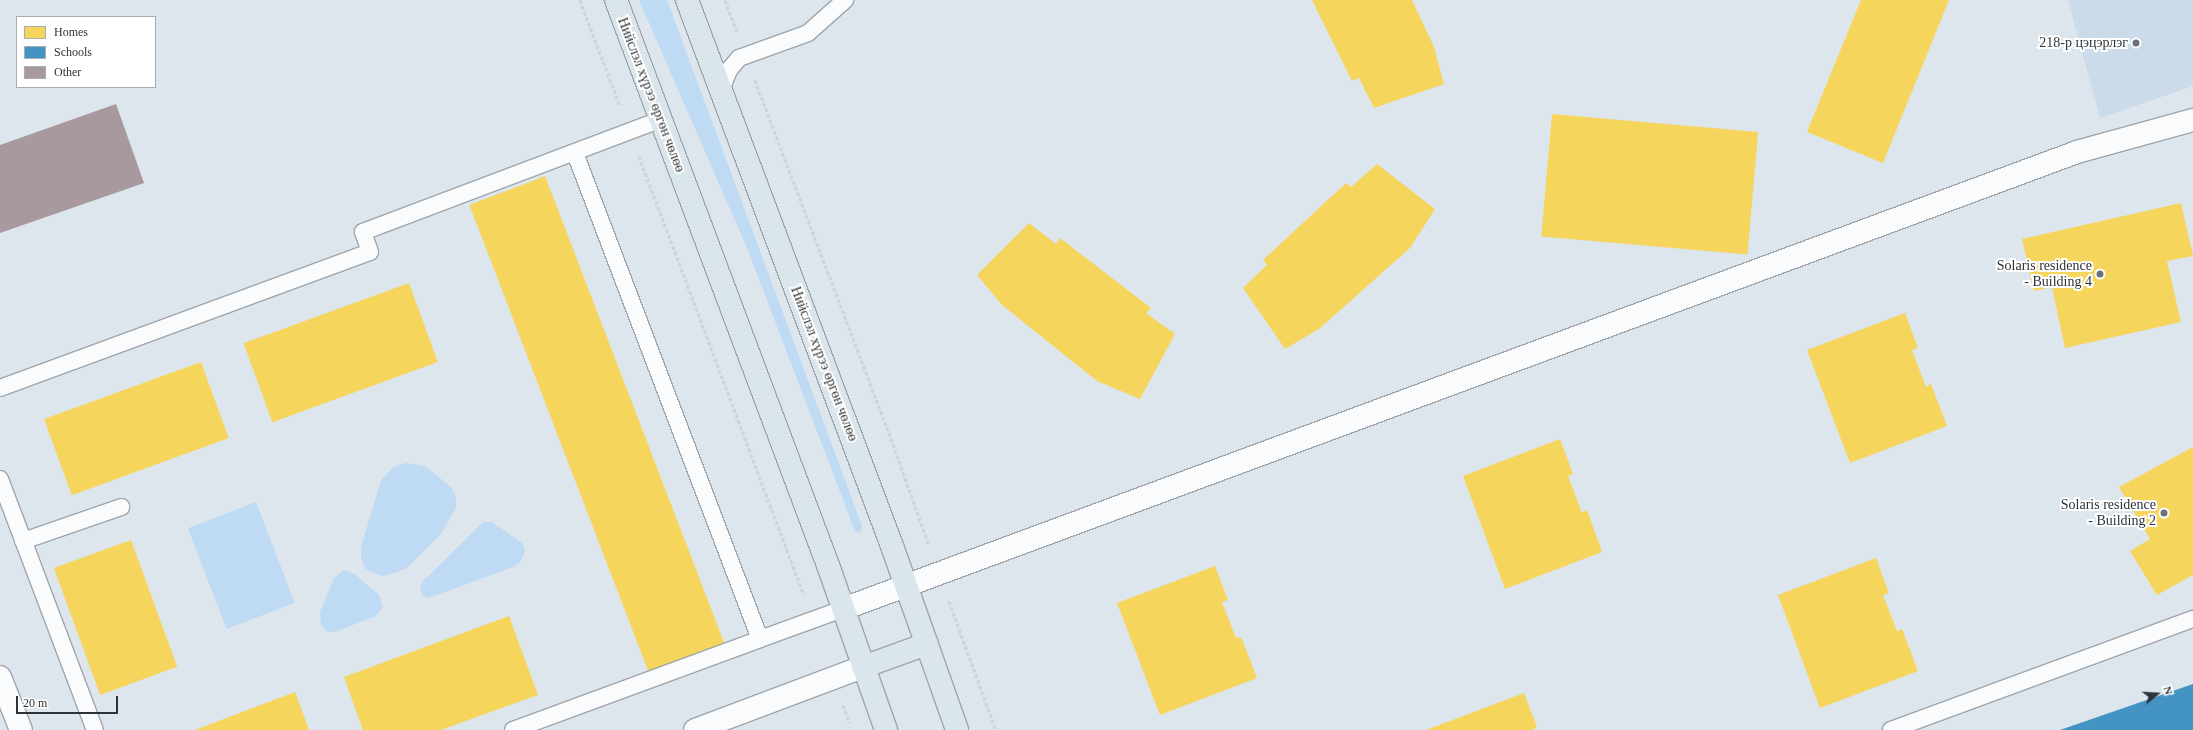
<!DOCTYPE html>
<meta charset="utf-8">
<style>
body{margin:0}
#map{position:relative;width:2193px;height:730px;overflow:hidden;background:#dde5ed;font-family:Georgia,serif}
div>[style]{position:absolute}
[style*='--x']{left:calc(var(--x)*1px);top:calc(var(--y)*1px);width:calc(var(--w)*1px);rotate:calc(var(--a)*1deg)}
.built>*{inset:0;background:#cbdbe9}
.green>*{inset:0;background:#bfdbf4;transform-origin:0 0}
.homes>*{inset:0;background:#f6d55c;transform-origin:0 0}
.schools>*{inset:0;background:#4393c3}
.building>*{inset:0;background:#a8999e}
.path>*{height:2.5px;margin-top:-1.25px;transform-origin:0;background:repeating-linear-gradient(90deg,#d1d3d5 0 4px,transparent 0 6px)}
.roads{filter:drop-shadow(1px 0 #9fa5ab) drop-shadow(-1px 0 #9fa5ab) drop-shadow(0 1px #9fa5ab) drop-shadow(0 -1px #9fa5ab)}
.service>*{height:16px;margin:-8px;padding:0 8px;transform-origin:8px;border-radius:8px;background:#fafbfc}
.minor>*{height:22px;margin:-11px;padding:0 11px;transform-origin:11px;border-radius:11px;background:#fafbfc}
.primary>*{height:22px;margin:-11px;padding:0 11px;transform-origin:11px;border-radius:11px;background:#dbe5ec}
.dots>*{width:11px;height:11px;translate:-50% -50%;box-sizing:border-box;border:2px solid #fff;border-radius:50%}
span{translate:-50% -50%;white-space:nowrap;text-align:center;line-height:1.15;-webkit-text-stroke:4px #fff;paint-order:stroke}
.poi-label{font-size:14px;color:#2d3339}
.right{translate:-100% -50%;text-align:right}
.street-label{font-size:14px;color:#2d3339}
.legend{position:absolute;left:16px;top:16px;width:140px;height:72px;box-sizing:border-box;background:#fff;border:1px solid #abadb0;margin:0;padding:5px 7px;list-style:none;font-size:12px;color:#2d3339}
.legend li{display:flex;align-items:center;gap:8px;height:20px}
.legend b{width:20px;border:1px solid #abadb0}
.north{position:absolute;left:2137px;top:674px;width:40px;height:40px;-webkit-text-stroke:3px #fff;paint-order:stroke;rotate:72deg;font-size:11px;font-weight:700;line-height:16px;text-align:center;color:#2d3339}
.north::after{content:'';display:block;margin:auto;width:14px;height:18px;background:#2d3339;clip-path:polygon(50% 0,100% 100%,50% 72%,0 100%)}
.scale{position:absolute;left:16px;top:696px;width:102px;height:18px;box-sizing:border-box;border:2px solid #2d3339;border-top:0;padding-left:5px;font-size:12px;line-height:14px;white-space:nowrap;color:#2d3339;-webkit-text-stroke:3px #fff;paint-order:stroke}
</style>
<div id="map">
<div class="built">
<div style="clip-path:polygon(2068px 0,2193px 0,2193px 86px,2100px 118px)"></div>
</div>
<div class="green">
<div style="clip-path:polygon(639px 0,667px 0,862px 526px,860px 533px,855px 531px,747px 248px)"></div>
<div style="clip-path:polygon(406px 463px,425px 466px,451px 487px,456px 497px,456px 508px,440px 535px,407px 568px,395px 573px,381px 576px,366px 569px,361px 559px,361px 547px,381px 480px,393px 467px)"></div>
<div style="left:256px;top:502px;width:108px;height:73px;rotate:69deg"></div>
<div style="clip-path:polygon(483px 522px,492px 522px,522px 543px,525px 551px,520px 562px,513px 567px,437px 595px,427px 598px,423px 596px,420px 589px,422px 582px)"></div>
<div style="clip-path:polygon(344px 570px,355px 574px,379px 595px,383px 607px,376px 616px,335px 632px,327px 632px,321px 625px,320px 612px,334px 578px)"></div>
</div>
<div class="homes">
<div style="clip-path:polygon(1312px 0,1412px 0,1434px 47px,1444px 84px,1374px 108px,1359px 78px,1352px 81px)"></div>
<div style="clip-path:polygon(1861px 0,1949px 0,1883px 163px,1807px 132px)"></div>
<div style="left:1552px;top:114px;width:207px;height:123px;rotate:5deg"></div>
<div style="clip-path:polygon(1377px 164px,1435px 209px,1410px 248px,1319px 329px,1285px 349px,1243px 288px,1267px 265px,1263px 260px,1346px 183px,1351px 187px)"></div>
<div style="left:545px;top:176px;width:502px;height:81px;rotate:69deg"></div>
<div style="clip-path:polygon(2181px 203px,2193px 256px,2167px 261px,2181px 322px,2065px 348px,2052px 287px,2034px 291px,2022px 239px)"></div>
<div style="clip-path:polygon(1029px 223px,1056px 244px,1060px 238px,1151px 308px,1146px 313px,1175px 334px,1140px 399px,1097px 381px,1002px 305px,977px 275px)"></div>
<div style="left:409px;top:283px;width:84px;height:176px;rotate:70deg"></div>
<div style="clip-path:polygon(1905px 313px,1918px 348px,1912px 350px,1926px 387px,1931px 384px,1947px 426px,1850px 463px,1807px 350px)"></div>
<div style="left:201px;top:362px;width:81px;height:167px;rotate:70deg"></div>
<div style="clip-path:polygon(1560px 439px,1573px 474px,1568px 476px,1582px 513px,1587px 510px,1602px 552px,1505px 589px,1463px 476px)"></div>
<div style="clip-path:polygon(2193px 447px,2193px 575px,2157px 595px,2130px 551px,2150px 539px,2119px 487px)"></div>
<div style="left:131px;top:540px;width:135px;height:82px;rotate:70deg"></div>
<div style="clip-path:polygon(1876px 558px,1889px 593px,1883px 595px,1897px 631px,1902px 629px,1918px 671px,1820px 708px,1778px 595px)"></div>
<div style="clip-path:polygon(1215px 566px,1228px 600px,1222px 602px,1236px 638px,1241px 637px,1257px 678px,1160px 715px,1117px 603px)"></div>
<div style="clip-path:polygon(509px 616px,538px 695px,441px 730px,363px 730px,344px 677px)"></div>
<div style="clip-path:polygon(295px 692px,309px 730px,195px 730px)"></div>
<div style="clip-path:polygon(1524px 693px,1537px 727px,1532px 730px,1426px 730px)"></div>
</div>
<div class="schools">
<div style="clip-path:polygon(2193px 684px,2193px 730px,2060px 730px)"></div>
</div>
<div class="building">
<div style="clip-path:polygon(116px 104px,144px 183px,0 233px,0 145px)"></div>
</div>
<div class="path">
<div style="--x:580;--y:0;--w:113;--a:69.3"></div>
<div style="--x:725;--y:0;--w:34;--a:69"></div>
<div style="--x:755;--y:80;--w:371;--a:69.2"></div>
<div style="--x:887;--y:427;--w:125;--a:70.4"></div>
<div style="--x:639;--y:156;--w:469;--a:69.4"></div>
<div style="--x:949;--y:601;--w:137;--a:70"></div>
<div style="--x:843;--y:705;--w:19;--a:69"></div>
</div>
<div class="roads">
<div class="service">
<div style="--x:721;--y:90;--w:22;--a:-68"></div>
<div style="--x:729;--y:70;--w:16;--a:-50"></div>
<div style="--x:739;--y:58;--w:73;--a:-19.9"></div>
<div style="--x:808;--y:33;--w:50;--a:-41.7"></div>
<div style="--x:575;--y:153;--w:520;--a:69.16"></div>
<div style="--x:760;--y:639;--w:88;--a:-19.9"></div>
<div style="--x:0;--y:388;--w:394;--a:-20.2"></div>
<div style="--x:370;--y:252;--w:21;--a:-109"></div>
<div style="--x:363;--y:232;--w:317;--a:-20.7"></div>
<div style="--x:0;--y:479;--w:268;--a:69.3"></div>
<div style="--x:23;--y:541;--w:104;--a:-19.1"></div>
<div style="--x:513;--y:730;--w:263;--a:-20.2"></div>
<div style="--x:1891;--y:730;--w:322;--a:-20.2"></div>
</div>
<div class="minor">
<div style="--x:843;--y:609;--w:1316;--a:-20.32"></div>
<div style="--x:2077;--y:152;--w:120;--a:-15.4"></div>
<div style="--x:0;--y:677;--w:57;--a:68.4"></div>
<div style="--x:695;--y:730;--w:179;--a:-20.6"></div>
</div>
<div class="primary">
<div style="--x:616;--y:0;--w:607;--a:69.44"></div>
<div style="--x:829;--y:568;--w:172;--a:70.6"></div>
<div style="--x:687;--y:0;--w:583;--a:69.42"></div>
<div style="--x:892;--y:546;--w:195;--a:70.5"></div>
<div style="--x:863;--y:667;--w:68;--a:-19.8"></div>
</div>
</div>
<div class="dots">
<div style="left:2136px;top:43px;background:#6b7178"></div>
<div style="left:2100px;top:274px;background:#6b7178"></div>
<div style="left:2164px;top:513px;background:#6b7178"></div>
</div>
<div class="poi-label">
<span class="right" style="left:2128px;top:43px">218-р цэцэрлэг</span>
<span class="right" style="left:2092px;top:274px">Solaris residence<br>- Building 4</span>
<span class="right" style="left:2156px;top:513px">Solaris residence<br>- Building 2</span>
</div>
<div class="street-label">
<span style="left:651px;top:95px;rotate:69deg">Нийслэл хүрээ өргөн чөлөө</span>
<span style="left:824px;top:364px;rotate:69deg">Нийслэл хүрээ өргөн чөлөө</span>
</div>
<ul class="legend">
<li><b style="height:11px;background:#f6d55c"></b>Homes</li>
<li><b style="height:11px;background:#4393c3"></b>Schools</li>
<li><b style="height:11px;background:#a8999e"></b>Other</li>
</ul>
<div class="north">N</div>
<div class="scale">20 m</div>
</div>
